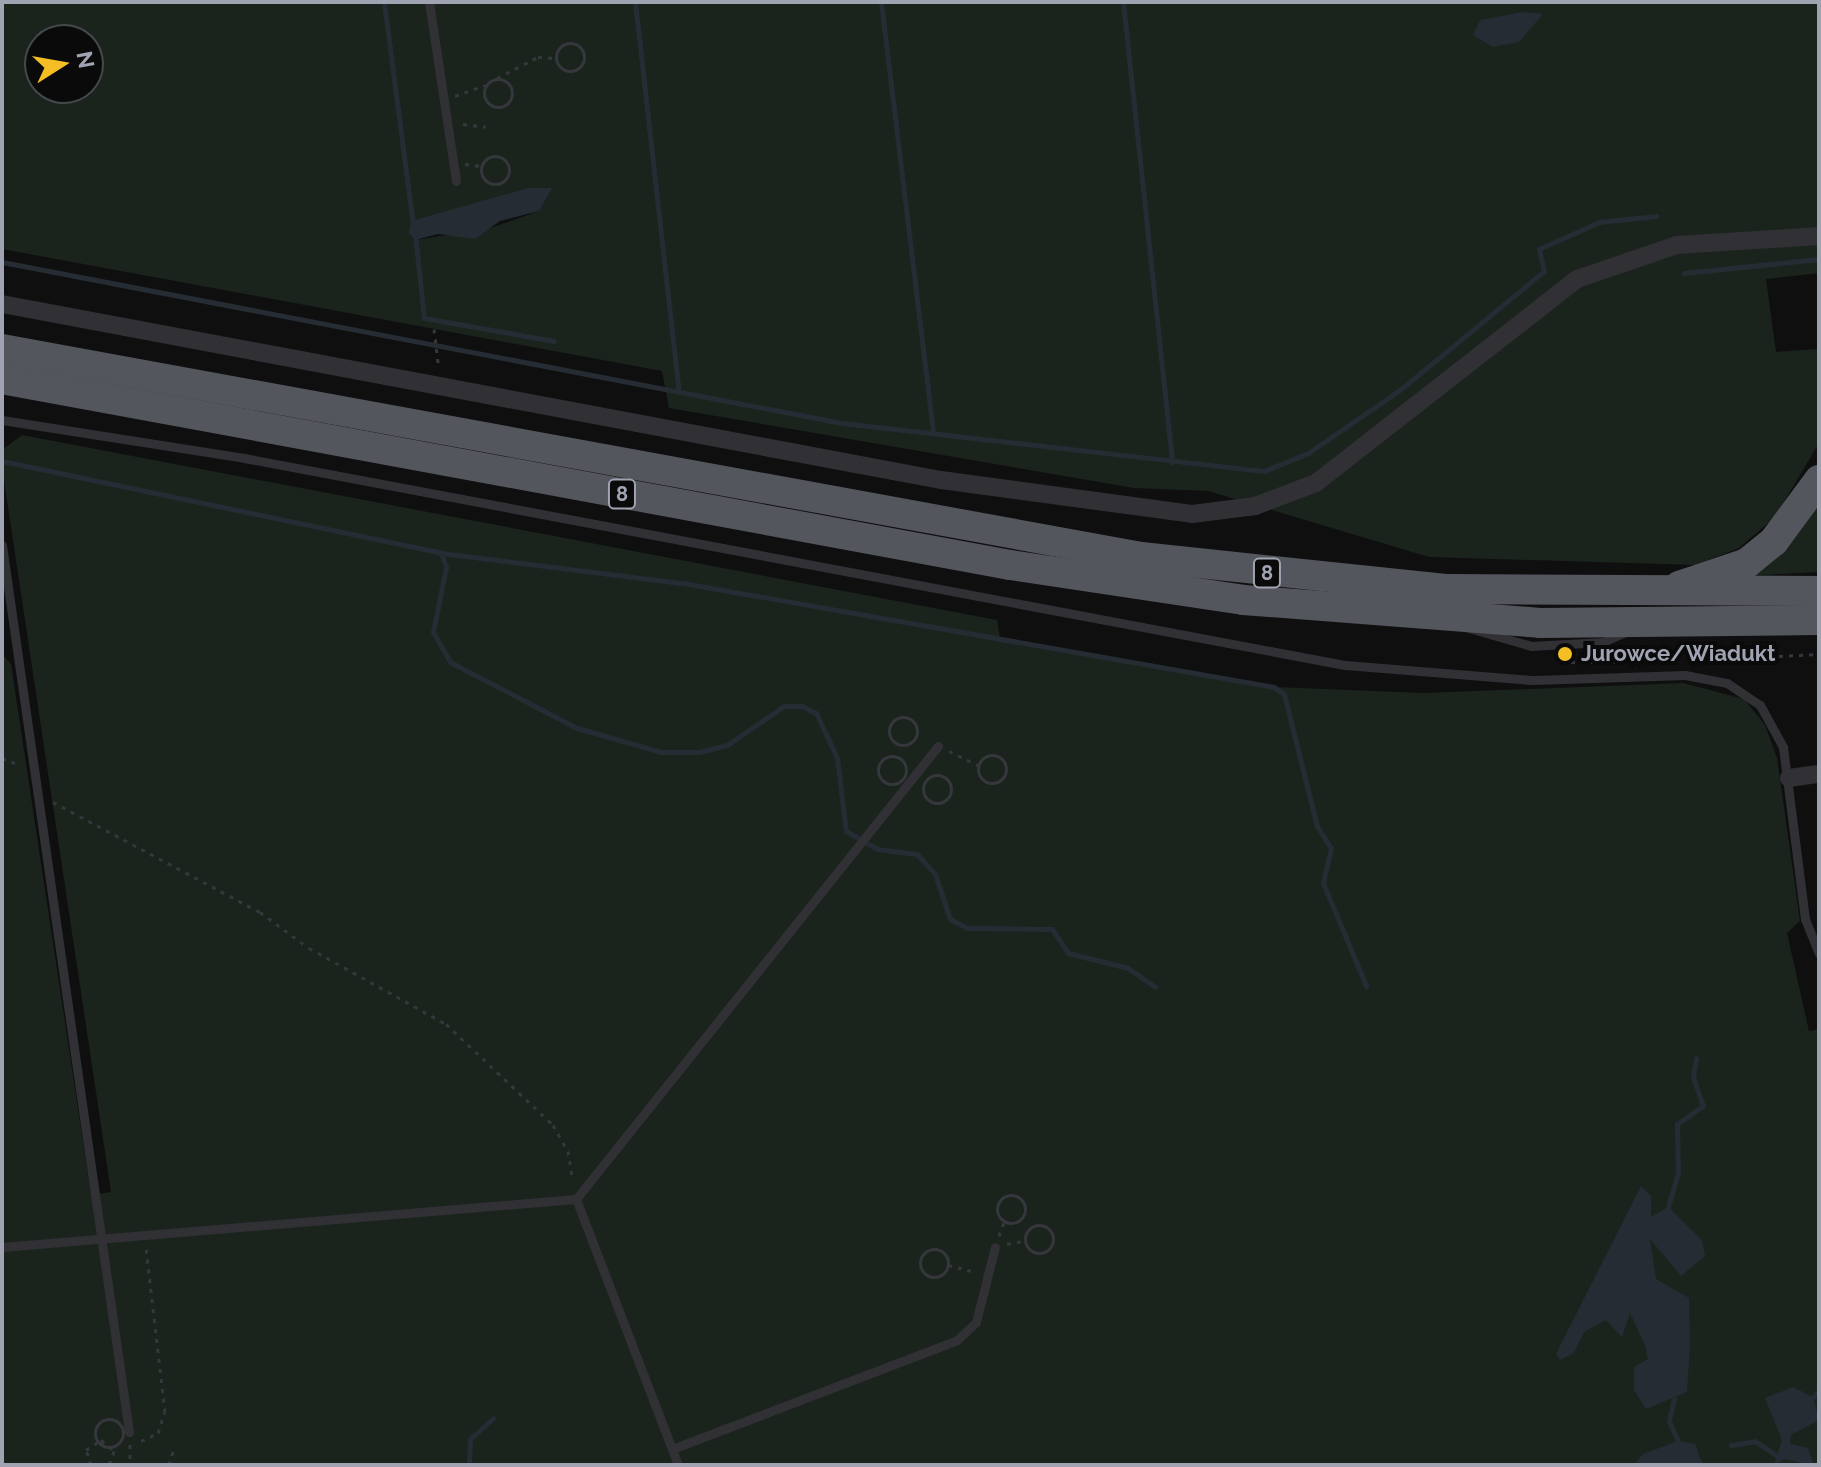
<!DOCTYPE html>
<style>
body{margin:0}
#map{position:relative;width:1821px;height:1467px;overflow:hidden;background:#0f0f10;font-family:Raleway,sans-serif}
div>[style]{position:absolute}
[style*='--x']{left:calc(var(--x)*1px);top:calc(var(--y)*1px);width:calc(var(--w)*1px);rotate:calc(var(--a)*1deg)}
.green>*{inset:0;background:#1b231d}
.water>*{inset:0;background:#262c34}
.stream>*{height:5px;margin:-2.5px;padding:0 2.5px;transform-origin:2.5px;border-radius:2.5px;background:#262c34}
.path>*{height:3px;margin-top:-1.5px;transform-origin:0;background:repeating-linear-gradient(90deg,#36373c 0 4px,transparent 0 10px)}
.path>.ring{margin:-1.5px;padding:0;box-sizing:content-box;background:none;border:3px solid #36373c;border-radius:50%}
.service>*{height:9px;margin:-4.5px;padding:0 4.5px;transform-origin:4.5px;border-radius:4.5px;background:#303035}
.minor>*{height:18px;margin:-9px;padding:0 9px;transform-origin:9px;border-radius:9px;background:#303035}
.trunk>*{height:30px;margin:-15px;padding:0 15px;transform-origin:15px;border-radius:15px;background:#54565d}
.dots>*{width:22px;height:22px;translate:-50% -50%;box-sizing:border-box;border:4px solid #0a0a0b;border-radius:50%}
span{translate:-50% -50%;white-space:nowrap;text-align:center;line-height:1.15;-webkit-text-stroke:8px #0a0a0b;paint-order:stroke}
.shield-label span{padding:2px 6px;background:#0a0a0b;border:2px solid;border-radius:6px;-webkit-text-stroke-width:0}
.shield-label{font-size:20px;color:#a0a4b2;font-weight:700}
.poi-label{font-size:22px;color:#a0a4b2;font-weight:700}
.left{translate:0 -50%;text-align:left}
.frame{position:absolute;inset:0;border:4px solid #a0a4b2;pointer-events:none}
.north{position:absolute;left:24px;top:24px;width:80px;height:80px;box-sizing:border-box;background:#0a0a0b;border:2px solid #46484e;border-radius:50%;rotate:79deg;font-size:22px;font-weight:700;line-height:32px;text-align:center;color:#a0a4b2}
.north::after{content:'';display:block;margin:auto;width:28px;height:36px;background:#f4be24;clip-path:polygon(50% 0,100% 100%,50% 72%,0 100%)}
</style>
<div id="map">
<div class="green">
<div style="clip-path:polygon(evenodd,2px 2px,1819px 2px,1819px 273px,1766px 279px,1776px 352px,1819px 349px,1819px 443px,1775px 517px,1739px 548px,1695px 565px,1429px 557px,1208px 491px,1134px 488px,669px 408px,662px 371px,2px 249px,2px 2px,40px 40px,88px 40px,88px 88px,40px 88px,40px 40px,2px 2px,528px 188px,539px 211px,488px 229px,415px 240px,411px 222px,528px 188px)"></div>
<div style="clip-path:polygon(22px 435px,997px 620px,1000px 638px,1274px 687px,1424px 693px,1683px 683px,1744px 699px,1765px 725px,1777px 758px,1800px 921px,1787px 933px,1809px 1031px,1819px 1029px,1819px 1465px,2px 1465px,2px 654px,11px 664px,91px 1195px,111px 1192px,2px 467px,2px 450px)"></div>
<div style="clip-path:polygon(1819px 493px,1819px 572px,1745px 576px)"></div>
</div>
<div class="water">
<div style="clip-path:polygon(1523px 12px,1543px 14px,1519px 42px,1493px 47px,1473px 35px,1480px 20px)"></div>
<div style="clip-path:polygon(528px 188px,552px 188px,539px 211px,500px 221px,475px 239px,438px 234px,415px 240px,409px 233px,411px 221px)"></div>
<div style="clip-path:polygon(1641px 1186px,1651px 1196px,1651px 1217px,1668px 1207px,1702px 1240px,1705px 1256px,1681px 1276px,1650px 1239px,1656px 1279px,1689px 1298px,1690px 1345px,1687px 1392px,1646px 1409px,1634px 1390px,1634px 1367px,1648px 1359px,1645px 1345px,1630px 1313px,1622px 1337px,1606px 1320px,1584px 1332px,1574px 1353px,1560px 1360px,1556px 1354px)"></div>
<div style="clip-path:polygon(1793px 1387px,1813px 1397px,1819px 1420px,1791px 1435px,1790px 1444px,1808px 1448px,1814px 1465px,1784px 1459px,1774px 1465px,1782px 1440px,1765px 1398px)"></div>
<div style="clip-path:polygon(1678px 1441px,1695px 1444px,1703px 1465px,1634px 1465px,1643px 1454px)"></div>
</div>
<div class="stream">
<div style="--x:384;--y:2;--w:225;--a:82.6"></div>
<div style="--x:635;--y:2;--w:393;--a:83.6"></div>
<div style="--x:881;--y:2;--w:432;--a:83.1"></div>
<div style="--x:1123;--y:2;--w:463;--a:83.9"></div>
<div style="--x:415;--y:234;--w:84;--a:83.9"></div>
<div style="--x:424;--y:318;--w:132;--a:10"></div>
<div style="--x:2;--y:262;--w:855;--a:10.85"></div>
<div style="--x:842;--y:423;--w:425;--a:6.5"></div>
<div style="--x:1264;--y:471;--w:48;--a:-22.2"></div>
<div style="--x:1308;--y:453;--w:113;--a:-34.5"></div>
<div style="--x:1401;--y:389;--w:185;--a:-39.5"></div>
<div style="--x:1544;--y:271;--w:23;--a:-103"></div>
<div style="--x:1539;--y:249;--w:66;--a:-24.2"></div>
<div style="--x:1599;--y:222;--w:58;--a:-5.9"></div>
<div style="--x:1684;--y:273;--w:136;--a:-5.9"></div>
<div style="--x:2;--y:461;--w:449;--a:11.8"></div>
<div style="--x:441;--y:553;--w:15;--a:70"></div>
<div style="--x:446;--y:567;--w:66;--a:101.3"></div>
<div style="--x:433;--y:632;--w:34;--a:60"></div>
<div style="--x:450;--y:662;--w:143;--a:27.5"></div>
<div style="--x:577;--y:728;--w:87;--a:15.9"></div>
<div style="--x:661;--y:752;--w:38;--a:0"></div>
<div style="--x:699;--y:752;--w:29;--a:-14"></div>
<div style="--x:727;--y:745;--w:69;--a:-34.4"></div>
<div style="--x:784;--y:706;--w:18;--a:0"></div>
<div style="--x:802;--y:706;--w:16;--a:27"></div>
<div style="--x:816;--y:713;--w:50;--a:65"></div>
<div style="--x:837;--y:758;--w:74;--a:83"></div>
<div style="--x:846;--y:831;--w:36;--a:30"></div>
<div style="--x:877;--y:849;--w:40;--a:7.1"></div>
<div style="--x:917;--y:854;--w:27;--a:48"></div>
<div style="--x:935;--y:874;--w:47;--a:71.6"></div>
<div style="--x:950;--y:919;--w:19;--a:28"></div>
<div style="--x:967;--y:928;--w:85;--a:0.7"></div>
<div style="--x:1052;--y:929;--w:29;--a:56"></div>
<div style="--x:1068;--y:953;--w:62;--a:14"></div>
<div style="--x:1128;--y:968;--w:33;--a:35"></div>
<div style="--x:441;--y:553;--w:244;--a:7.1"></div>
<div style="--x:683;--y:583;--w:600;--a:9.98"></div>
<div style="--x:1274;--y:687;--w:12;--a:35"></div>
<div style="--x:1284;--y:694;--w:136;--a:76"></div>
<div style="--x:1317;--y:826;--w:26;--a:58"></div>
<div style="--x:1331;--y:848;--w:36;--a:103"></div>
<div style="--x:1323;--y:883;--w:112;--a:67.3"></div>
<div style="--x:1668;--y:1207;--w:35;--a:-74"></div>
<div style="--x:1678;--y:1173;--w:49;--a:-91.2"></div>
<div style="--x:1677;--y:1124;--w:32;--a:-35"></div>
<div style="--x:1703;--y:1106;--w:31;--a:-109"></div>
<div style="--x:1693;--y:1077;--w:19;--a:-81"></div>
<div style="--x:1813;--y:1397;--w:8;--a:-45"></div>
<div style="--x:1674;--y:1399;--w:23;--a:103"></div>
<div style="--x:1669;--y:1421;--w:22;--a:66"></div>
<div style="--x:1731;--y:1445;--w:24;--a:-9"></div>
<div style="--x:1755;--y:1441;--w:27;--a:34"></div>
<div style="--x:469;--y:1465;--w:26;--a:-88"></div>
<div style="--x:470;--y:1439;--w:31;--a:-42"></div>
</div>
<div class="path">
<div class="ring" style="left:556px;top:43px;width:25px;height:25px"></div>
<div style="--x:497;--y:78;--w:46;--a:-27.1"></div>
<div style="--x:538;--y:57;--w:18;--a:3"></div>
<div class="ring" style="left:484px;top:79px;width:25px;height:25px"></div>
<div style="--x:455;--y:96;--w:32;--a:-20"></div>
<div style="--x:463;--y:124;--w:23;--a:7"></div>
<div class="ring" style="left:481px;top:156px;width:25px;height:25px"></div>
<div style="--x:465;--y:164;--w:16;--a:7"></div>
<div style="--x:434;--y:329;--w:38;--a:83"></div>
<div style="--x:1571;--y:656;--w:6;--a:90"></div>
<div style="--x:1571;--y:662;--w:54;--a:0"></div>
<div style="--x:1689;--y:660;--w:130;--a:-2.6"></div>
<div class="ring" style="left:889px;top:717px;width:25px;height:25px"></div>
<div style="--x:949;--y:751;--w:32;--a:26"></div>
<div class="ring" style="left:978px;top:755px;width:25px;height:25px"></div>
<div class="ring" style="left:878px;top:756px;width:25px;height:25px"></div>
<div style="--x:2;--y:758;--w:19;--a:21"></div>
<div class="ring" style="left:923px;top:775px;width:25px;height:25px"></div>
<div style="--x:53;--y:802;--w:234;--a:28"></div>
<div style="--x:260;--y:912;--w:61;--a:36.3"></div>
<div style="--x:309;--y:948;--w:157;--a:29"></div>
<div style="--x:446;--y:1024;--w:147;--a:43.3"></div>
<div style="--x:553;--y:1125;--w:30;--a:60"></div>
<div style="--x:568;--y:1151;--w:30;--a:81"></div>
<div class="ring" style="left:997px;top:1195px;width:25px;height:25px"></div>
<div class="ring" style="left:1025px;top:1225px;width:25px;height:25px"></div>
<div style="--x:999;--y:1236;--w:15;--a:-70"></div>
<div style="--x:1007;--y:1244;--w:16;--a:-11"></div>
<div class="ring" style="left:920px;top:1249px;width:25px;height:25px"></div>
<div style="--x:948;--y:1265;--w:29;--a:14"></div>
<div class="ring" style="left:95px;top:1419px;width:25px;height:25px"></div>
<div style="--x:141;--y:1441;--w:19;--a:-25"></div>
<div style="--x:158;--y:1433;--w:22;--a:-72"></div>
<div style="--x:165;--y:1412;--w:165;--a:-96.6"></div>
<div style="--x:130;--y:1444;--w:21;--a:90"></div>
<div style="--x:91;--y:1465;--w:16;--a:-108"></div>
<div style="--x:86;--y:1450;--w:18;--a:-34"></div>
<div style="--x:101;--y:1440;--w:17;--a:40"></div>
<div style="--x:114;--y:1451;--w:15;--a:110"></div>
<div style="--x:109;--y:1465;--w:29;--a:0"></div>
<div style="--x:169;--y:1465;--w:17;--a:-73"></div>
</div>
<div class="service">
<div style="--x:429;--y:2;--w:181;--a:81.4"></div>
<div style="--x:2;--y:420;--w:245;--a:8.9"></div>
<div style="--x:244;--y:458;--w:1120;--a:10.65"></div>
<div style="--x:1345;--y:665;--w:189;--a:4.6"></div>
<div style="--x:1533;--y:680;--w:152;--a:-1.9"></div>
<div style="--x:1685;--y:675;--w:43;--a:10.8"></div>
<div style="--x:1727;--y:683;--w:40;--a:34"></div>
<div style="--x:1760;--y:705;--w:48;--a:61.3"></div>
<div style="--x:1783;--y:747;--w:173;--a:82.7"></div>
<div style="--x:1805;--y:919;--w:37;--a:68"></div>
<div style="--x:2;--y:545;--w:896;--a:81.85"></div>
<div style="--x:1455;--y:624;--w:79;--a:16.1"></div>
<div style="--x:1531;--y:646;--w:72;--a:-3.2"></div>
<div style="--x:1603;--y:642;--w:24;--a:-24"></div>
<div style="--x:576;--y:1199;--w:285;--a:69"></div>
<div style="--x:2;--y:1247;--w:576;--a:-4.78"></div>
<div style="--x:576;--y:1199;--w:580;--a:-51.37"></div>
<div style="--x:672;--y:1449;--w:305;--a:-20.9"></div>
<div style="--x:957;--y:1340;--w:26;--a:-43"></div>
<div style="--x:976;--y:1322;--w:77;--a:-75.8"></div>
</div>
<div class="minor">
<div style="--x:2;--y:304;--w:955;--a:10.62"></div>
<div style="--x:941;--y:480;--w:253;--a:7.7"></div>
<div style="--x:1192;--y:514;--w:64;--a:-7.2"></div>
<div style="--x:1255;--y:506;--w:65;--a:-20.7"></div>
<div style="--x:1316;--y:483;--w:331;--a:-38"></div>
<div style="--x:1577;--y:279;--w:106;--a:-18.8"></div>
<div style="--x:1677;--y:245;--w:142;--a:-3.6"></div>
<div style="--x:1789;--y:778;--w:30;--a:-8"></div>
</div>
<div class="trunk">
<div style="--x:2;--y:349;--w:1158;--a:10.35"></div>
<div style="--x:1141;--y:557;--w:306;--a:6"></div>
<div style="--x:1445;--y:589;--w:374;--a:0.3"></div>
<div style="--x:2;--y:379;--w:1025;--a:10.45"></div>
<div style="--x:1010;--y:565;--w:236;--a:8.5"></div>
<div style="--x:1243;--y:600;--w:298;--a:4.4"></div>
<div style="--x:1540;--y:623;--w:279;--a:-0.6"></div>
<div style="--x:1679;--y:586;--w:72;--a:-18.7"></div>
<div style="--x:1747;--y:563;--w:35;--a:-39"></div>
<div style="--x:1774;--y:541;--w:76;--a:-53.6"></div>
</div>
<div class="dots">
<div style="left:1565px;top:654px;background:#f4be24"></div>
</div>
<div class="shield-label">
<span style="left:622px;top:494px">8</span>
<span style="left:1267px;top:573px">8</span>
</div>
<div class="poi-label">
<span class="left" style="left:1581px;top:654px">Jurowce/Wiadukt</span>
</div>
<div class="frame"></div>
<div class="north">N</div>
</div>
